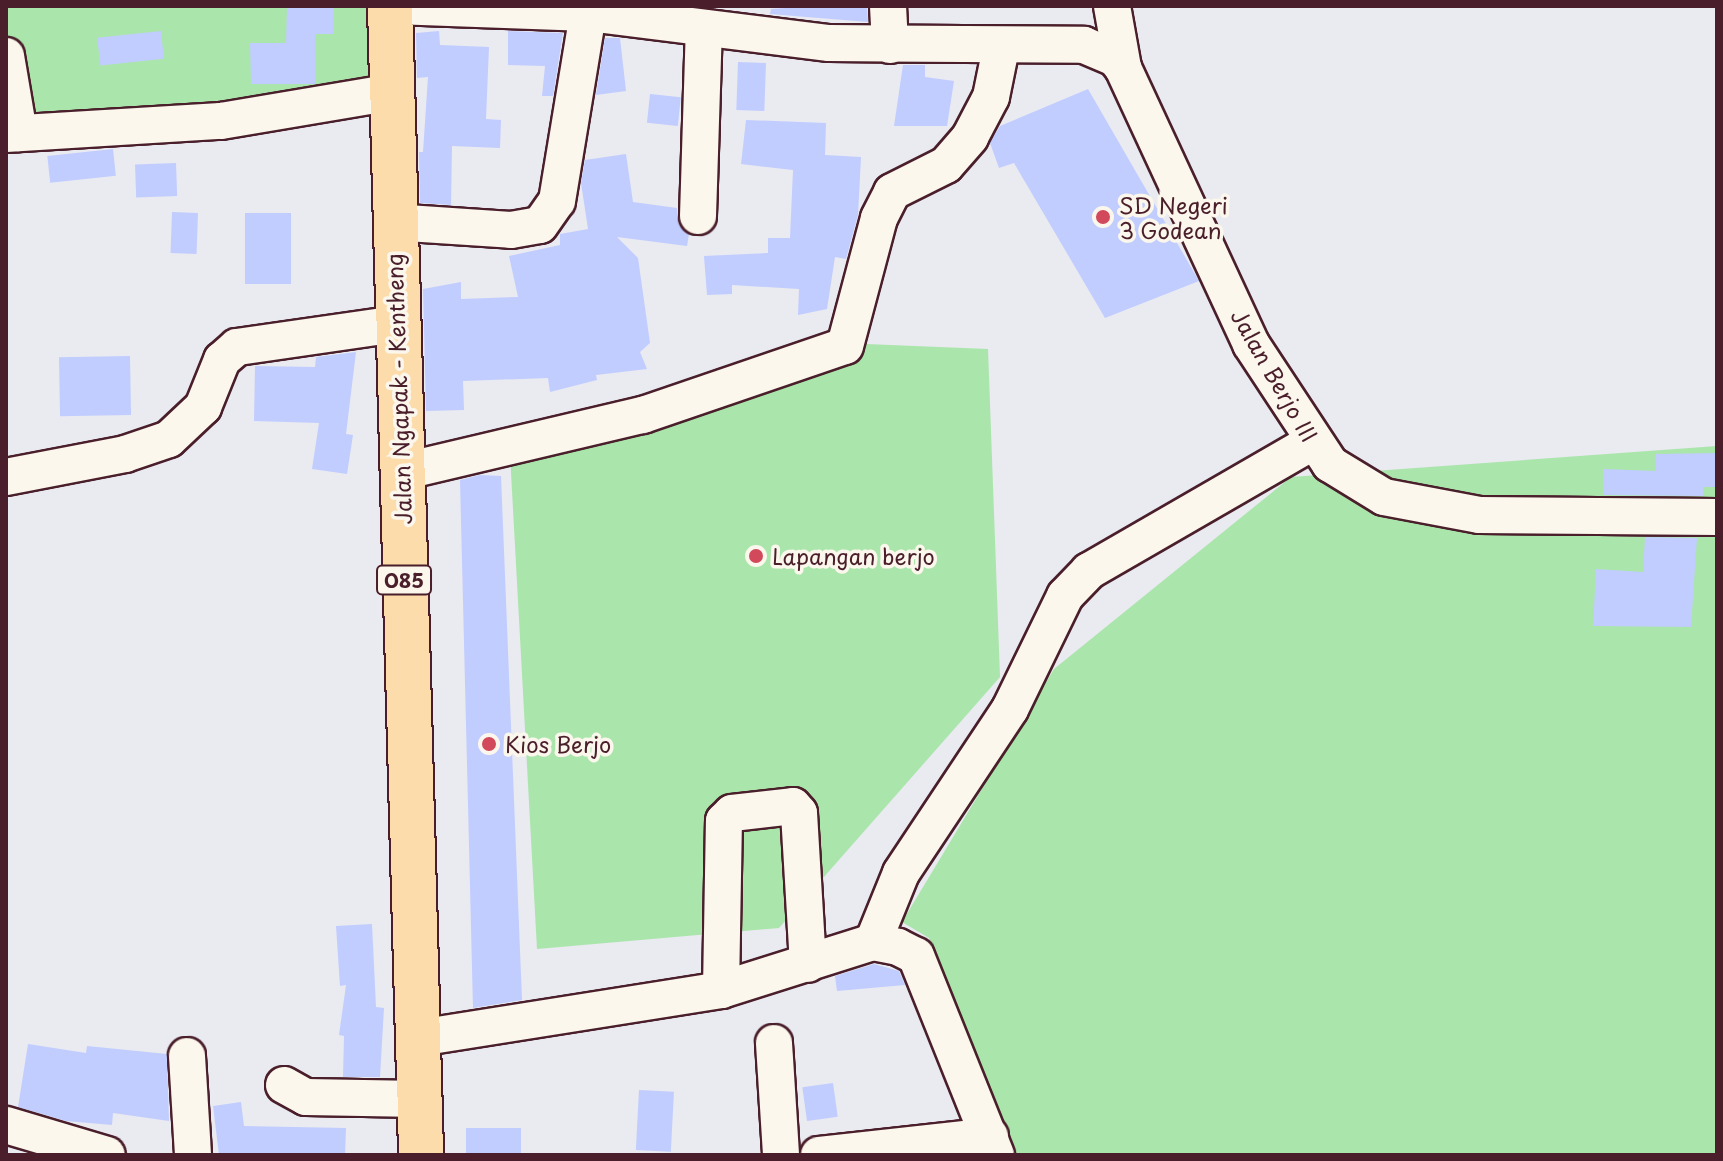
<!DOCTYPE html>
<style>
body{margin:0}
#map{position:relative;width:1723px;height:1161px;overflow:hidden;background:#eaeaf1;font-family:"Playpen Sans",sans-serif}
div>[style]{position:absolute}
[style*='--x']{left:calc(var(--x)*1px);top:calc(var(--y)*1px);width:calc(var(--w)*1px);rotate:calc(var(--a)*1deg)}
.green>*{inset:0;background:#aae5ab}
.building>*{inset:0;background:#c1cdfe;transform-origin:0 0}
.roads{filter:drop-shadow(2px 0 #4a1f2b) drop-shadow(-2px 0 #4a1f2b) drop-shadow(0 2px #4a1f2b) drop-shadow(0 -2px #4a1f2b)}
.minor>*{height:36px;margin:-18px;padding:0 18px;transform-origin:18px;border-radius:18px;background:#fbf7ec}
.major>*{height:44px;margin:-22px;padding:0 22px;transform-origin:22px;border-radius:22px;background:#fddcac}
.dots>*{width:22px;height:22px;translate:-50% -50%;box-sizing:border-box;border:4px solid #fbf7ec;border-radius:50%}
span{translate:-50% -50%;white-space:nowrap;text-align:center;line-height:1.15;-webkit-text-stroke:7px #fbf7ec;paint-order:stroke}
.shield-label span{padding:2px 6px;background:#fbf7ec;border:2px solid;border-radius:6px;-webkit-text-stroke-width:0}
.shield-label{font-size:20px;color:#4a1f2b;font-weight:700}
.poi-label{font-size:22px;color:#4a1f2b}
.left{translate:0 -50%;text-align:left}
.street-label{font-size:22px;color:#4a1f2b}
.frame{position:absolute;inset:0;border:8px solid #4a1f2b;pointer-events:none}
</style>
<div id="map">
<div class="green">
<div style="clip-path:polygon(6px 6px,389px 6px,392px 92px,6px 129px)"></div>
<div style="clip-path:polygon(841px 343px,988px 349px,1000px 677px,779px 928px,537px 949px,509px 436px)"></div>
<div style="clip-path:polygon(1717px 446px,1717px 1155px,1008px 1155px,929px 938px,902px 922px,1054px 669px,1291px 477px)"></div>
</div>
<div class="building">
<div style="clip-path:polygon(287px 6px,334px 6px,333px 34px,315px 34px,316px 84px,251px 84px,250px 43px,286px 43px)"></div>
<div style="clip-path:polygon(814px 6px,867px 6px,868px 22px,770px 14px,771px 9px)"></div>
<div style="left:161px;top:31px;width:28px;height:64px;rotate:84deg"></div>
<div style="clip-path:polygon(439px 31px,440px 45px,489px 47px,486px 119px,501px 120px,500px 148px,452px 146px,451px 205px,420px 203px,419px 152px,423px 152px,428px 77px,417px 78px,416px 33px)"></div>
<div style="clip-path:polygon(508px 31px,563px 33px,553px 96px,542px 96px,545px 66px,508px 65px)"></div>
<div style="clip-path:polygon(605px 38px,620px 38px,626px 91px,596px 95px)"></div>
<div style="left:738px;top:62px;width:28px;height:48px;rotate:2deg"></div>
<div style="clip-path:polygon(903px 65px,925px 65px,925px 77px,954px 81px,947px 126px,894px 126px)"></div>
<div style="clip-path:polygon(1088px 89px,1199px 281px,1105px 318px,1014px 163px,999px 168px,990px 143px,1000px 126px)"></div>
<div style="left:650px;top:94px;width:31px;height:29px;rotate:6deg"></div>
<div style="clip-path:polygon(746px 120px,826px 123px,825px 155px,861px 157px,858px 215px,846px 259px,835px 257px,827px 309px,798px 315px,799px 289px,732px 285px,732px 294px,707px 295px,704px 256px,768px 253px,768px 238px,790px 238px,793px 170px,741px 164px)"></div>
<div style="left:113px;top:149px;width:27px;height:66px;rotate:84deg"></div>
<div style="clip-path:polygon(626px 154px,633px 202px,677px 208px,679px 225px,689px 234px,687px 246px,617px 237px,638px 258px,650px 343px,640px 352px,647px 369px,596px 375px,597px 380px,550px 392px,548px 378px,463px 381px,464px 410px,426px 411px,423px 289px,461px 282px,461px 299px,518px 297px,509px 256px,560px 245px,560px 234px,588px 229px,581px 183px,585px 160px)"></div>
<div style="left:176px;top:163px;width:33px;height:41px;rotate:88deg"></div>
<div style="left:172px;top:212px;width:26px;height:41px;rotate:2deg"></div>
<div style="left:245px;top:213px;width:46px;height:71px"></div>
<div style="clip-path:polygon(356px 352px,346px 434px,353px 435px,347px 474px,312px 469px,319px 423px,254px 421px,255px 366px,315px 367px,316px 357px)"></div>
<div style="left:130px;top:356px;width:59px;height:71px;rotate:89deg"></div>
<div style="clip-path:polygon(1717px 453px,1717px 487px,1703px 487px,1703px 496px,1603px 495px,1603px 469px,1656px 471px,1656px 454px)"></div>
<div style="clip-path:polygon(480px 475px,501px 476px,522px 1000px,473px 1008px,460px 480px)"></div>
<div style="clip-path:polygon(1645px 537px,1697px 538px,1691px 627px,1593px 626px,1596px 569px,1643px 572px)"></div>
<div style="clip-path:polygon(372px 924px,376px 1007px,384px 1008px,380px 1077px,343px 1077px,344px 1036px,339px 1035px,346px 985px,340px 986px,336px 926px)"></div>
<div style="clip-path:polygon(874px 964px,899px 971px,905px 985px,837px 991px,835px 976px)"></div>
<div style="clip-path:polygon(28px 1044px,86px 1053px,87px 1046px,167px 1054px,169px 1121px,113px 1113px,112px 1125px,66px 1121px,18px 1107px)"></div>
<div style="left:833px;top:1083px;width:34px;height:31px;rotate:82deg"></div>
<div style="left:639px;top:1090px;width:35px;height:60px;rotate:3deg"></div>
<div style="clip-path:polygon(241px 1102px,244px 1126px,346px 1128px,345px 1155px,219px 1155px,213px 1106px)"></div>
<div style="left:466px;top:1128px;width:55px;height:27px"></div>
</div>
<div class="roads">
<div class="minor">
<div style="--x:394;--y:6;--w:194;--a:2.1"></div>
<div style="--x:588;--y:13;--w:243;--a:7.1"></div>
<div style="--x:829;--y:43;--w:255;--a:0.4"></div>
<div style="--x:1084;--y:45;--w:34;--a:23"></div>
<div style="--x:1115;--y:58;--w:13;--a:51"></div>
<div style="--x:888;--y:6;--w:39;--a:87"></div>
<div style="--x:1112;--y:6;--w:63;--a:79.9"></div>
<div style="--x:1123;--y:68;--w:304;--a:65.1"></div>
<div style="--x:1251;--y:344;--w:144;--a:56.6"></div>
<div style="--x:1330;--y:464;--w:63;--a:31.4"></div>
<div style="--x:1384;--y:497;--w:97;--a:10.7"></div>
<div style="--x:1479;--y:515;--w:238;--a:0.5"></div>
<div style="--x:6;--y:56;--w:78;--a:80.4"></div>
<div style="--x:6;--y:134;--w:215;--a:-3.5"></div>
<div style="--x:221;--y:121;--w:173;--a:-9.6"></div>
<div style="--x:698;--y:216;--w:188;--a:-88.2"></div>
<div style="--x:392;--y:222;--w:119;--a:3.8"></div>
<div style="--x:511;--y:230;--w:29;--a:-10"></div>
<div style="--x:540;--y:225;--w:29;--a:-55"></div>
<div style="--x:557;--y:201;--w:191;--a:-80.6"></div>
<div style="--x:401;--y:472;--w:249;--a:-13.3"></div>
<div style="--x:643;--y:415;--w:213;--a:-18.9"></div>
<div style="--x:845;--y:346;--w:132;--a:-75.1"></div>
<div style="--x:879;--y:218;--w:29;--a:-63"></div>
<div style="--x:892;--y:192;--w:60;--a:-26.6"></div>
<div style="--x:946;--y:165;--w:37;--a:-49"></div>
<div style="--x:970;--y:137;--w:45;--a:-62.3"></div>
<div style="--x:991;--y:97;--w:50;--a:-78.5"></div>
<div style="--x:6;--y:477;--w:121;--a:-10.9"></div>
<div style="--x:125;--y:454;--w:46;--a:-18.8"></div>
<div style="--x:169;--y:439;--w:47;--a:-43.3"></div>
<div style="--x:203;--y:407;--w:51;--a:-68"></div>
<div style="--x:222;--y:360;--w:20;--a:-41"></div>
<div style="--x:237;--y:347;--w:161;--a:-8.2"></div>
<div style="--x:873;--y:942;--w:74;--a:-67.9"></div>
<div style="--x:901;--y:873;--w:197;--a:-56.4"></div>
<div style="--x:1010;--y:709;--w:126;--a:-64"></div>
<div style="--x:1065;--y:596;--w:35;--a:-46"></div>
<div style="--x:1089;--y:571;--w:258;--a:-30"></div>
<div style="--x:721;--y:990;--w:169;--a:-89"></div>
<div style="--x:724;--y:821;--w:11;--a:-45"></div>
<div style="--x:732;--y:813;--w:61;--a:-6.5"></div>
<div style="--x:793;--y:806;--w:9;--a:49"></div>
<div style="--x:799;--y:813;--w:151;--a:86.6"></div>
<div style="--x:419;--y:1038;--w:306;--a:-9"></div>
<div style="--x:721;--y:990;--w:159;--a:-17.5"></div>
<div style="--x:873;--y:942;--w:25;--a:11"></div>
<div style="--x:898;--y:947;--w:20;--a:27"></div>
<div style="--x:916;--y:956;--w:214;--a:68.1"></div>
<div style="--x:774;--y:1043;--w:112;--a:86.4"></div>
<div style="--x:187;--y:1056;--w:99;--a:86.5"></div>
<div style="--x:284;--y:1085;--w:25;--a:29"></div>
<div style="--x:306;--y:1097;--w:114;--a:1"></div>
<div style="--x:6;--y:1125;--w:105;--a:16.5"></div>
<div style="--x:819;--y:1155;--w:172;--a:-6.3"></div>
</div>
<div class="major">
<div style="--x:390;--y:6;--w:1149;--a:88.45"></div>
</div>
</div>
<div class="dots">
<div style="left:1103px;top:217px;background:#d1495b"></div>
<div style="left:756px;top:556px;background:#d1495b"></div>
<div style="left:489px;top:744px;background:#d1495b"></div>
</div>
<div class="shield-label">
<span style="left:404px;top:580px">085</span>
</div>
<div class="poi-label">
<span class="left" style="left:1119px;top:217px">SD Negeri<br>3 Godean</span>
<span class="left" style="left:772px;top:556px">Lapangan berjo</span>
<span class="left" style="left:505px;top:744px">Kios Berjo</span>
</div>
<div class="street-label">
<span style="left:1275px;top:375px;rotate:60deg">Jalan Berjo III</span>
<span style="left:398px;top:389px;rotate:-92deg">Jalan Ngapak - Kentheng</span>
</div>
<div class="frame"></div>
</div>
